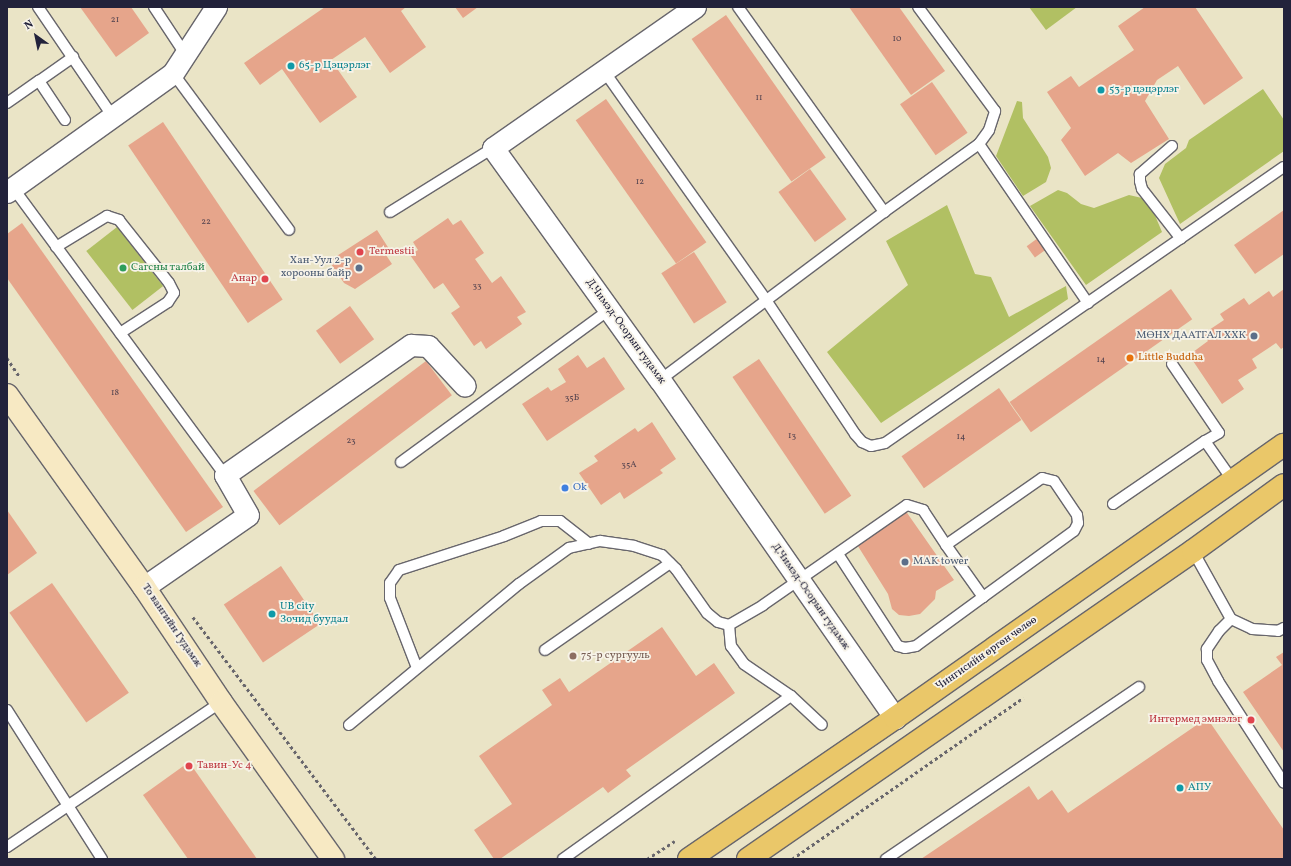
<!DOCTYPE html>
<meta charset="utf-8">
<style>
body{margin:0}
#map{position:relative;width:1291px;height:866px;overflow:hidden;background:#eae4c6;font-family:Vollkorn,serif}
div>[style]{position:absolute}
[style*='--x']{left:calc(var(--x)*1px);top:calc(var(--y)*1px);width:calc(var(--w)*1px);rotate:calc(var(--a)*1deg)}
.green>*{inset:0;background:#b1c063;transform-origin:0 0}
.building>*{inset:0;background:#e6a58b;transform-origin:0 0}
.path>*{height:2.5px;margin-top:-1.25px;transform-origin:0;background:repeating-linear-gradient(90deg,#68666c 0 3px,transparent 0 6px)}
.roads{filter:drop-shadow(1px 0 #68666c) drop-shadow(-1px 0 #68666c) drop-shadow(0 1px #68666c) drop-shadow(0 -1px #68666c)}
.lane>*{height:10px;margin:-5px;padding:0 5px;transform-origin:5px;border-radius:5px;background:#fff}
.street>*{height:21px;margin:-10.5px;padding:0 10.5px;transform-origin:10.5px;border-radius:10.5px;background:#fff}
.secondary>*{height:22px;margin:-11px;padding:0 11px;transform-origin:11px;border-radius:11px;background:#f7e9c3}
.highway>*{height:22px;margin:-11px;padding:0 11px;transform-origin:11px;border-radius:11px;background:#eac769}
.dots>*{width:11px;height:11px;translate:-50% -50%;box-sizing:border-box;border:2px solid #f7f3e8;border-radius:50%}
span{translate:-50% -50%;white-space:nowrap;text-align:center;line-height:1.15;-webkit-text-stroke:3.5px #f7f3e8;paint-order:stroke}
.number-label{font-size:9px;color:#53434f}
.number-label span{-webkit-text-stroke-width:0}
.culture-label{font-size:11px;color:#0d838f}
.left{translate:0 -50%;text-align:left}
.health-label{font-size:11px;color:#be3a42}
.right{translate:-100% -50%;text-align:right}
.service-label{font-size:11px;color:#4e5e75}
.leisure-label{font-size:11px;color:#27864d}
.street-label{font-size:11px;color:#22223b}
.food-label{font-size:11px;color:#c56008}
.shop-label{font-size:11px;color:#366cbe}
.education-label{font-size:11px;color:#785e54}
.frame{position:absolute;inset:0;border:8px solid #22223b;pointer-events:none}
.north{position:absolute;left:16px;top:16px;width:40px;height:40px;-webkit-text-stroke:3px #f7f3e8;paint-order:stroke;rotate:327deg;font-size:11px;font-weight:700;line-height:16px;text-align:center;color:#22223b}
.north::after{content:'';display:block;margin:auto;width:14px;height:18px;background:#22223b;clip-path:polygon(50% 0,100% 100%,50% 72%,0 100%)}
</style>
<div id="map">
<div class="green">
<div style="clip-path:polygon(1029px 7px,1077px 7px,1046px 30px)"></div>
<div style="clip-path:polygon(1263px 89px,1284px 120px,1284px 151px,1180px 224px,1159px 178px,1165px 164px,1186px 148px,1189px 140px)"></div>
<div style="clip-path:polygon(1017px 101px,1022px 102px,1023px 118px,1048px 157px,1051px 168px,1046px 182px,1023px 196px,996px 156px)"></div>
<div style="clip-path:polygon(1058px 190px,1067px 193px,1081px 204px,1094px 208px,1129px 195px,1142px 198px,1154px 213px,1162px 232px,1086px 285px,1030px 206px)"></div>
<div style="clip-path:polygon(947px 205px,975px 274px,991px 277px,1009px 317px,1066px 286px,1068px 299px,881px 423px,827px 352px,908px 285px,886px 241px)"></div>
<div style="left:117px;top:227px;width:75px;height:39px;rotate:52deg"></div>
</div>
<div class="building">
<div style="clip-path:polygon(80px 7px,131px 7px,149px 33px,116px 57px)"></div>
<div style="clip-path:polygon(325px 7px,406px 7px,401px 11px,426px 47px,390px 73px,365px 37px,331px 60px,357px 97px,320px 123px,282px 69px,260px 85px,244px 63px)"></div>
<div style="clip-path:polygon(455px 7px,478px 7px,463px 18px)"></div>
<div style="clip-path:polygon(849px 7px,899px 7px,945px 71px,911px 95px)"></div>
<div style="clip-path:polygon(1145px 7px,1195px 7px,1243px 78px,1204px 105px,1178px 66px,1157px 80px,1145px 101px,1169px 139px,1131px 163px,1118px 153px,1085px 176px,1061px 140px,1071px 128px,1047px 92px,1071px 76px,1079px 87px,1134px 50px,1118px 26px)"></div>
<div style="left:726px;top:15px;width:174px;height:42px;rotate:55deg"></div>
<div style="left:932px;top:82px;width:62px;height:39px;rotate:55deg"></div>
<div style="left:606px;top:99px;width:175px;height:37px;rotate:55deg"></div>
<div style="left:163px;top:122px;width:214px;height:42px;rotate:56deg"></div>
<div style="left:810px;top:169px;width:62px;height:39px;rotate:54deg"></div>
<div style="clip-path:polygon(1284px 210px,1284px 254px,1255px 274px,1234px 245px)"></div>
<div style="clip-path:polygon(448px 218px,453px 225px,461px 220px,484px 253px,475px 259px,492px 283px,501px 276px,526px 312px,517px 317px,522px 324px,486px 349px,481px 341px,474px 346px,451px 313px,460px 307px,443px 283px,434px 289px,410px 255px,418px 250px,413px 242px)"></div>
<div style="clip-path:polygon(22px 223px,223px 507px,186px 532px,7px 278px,7px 234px)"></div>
<div style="clip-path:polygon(377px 230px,391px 252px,386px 255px,392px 264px,355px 289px,344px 283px,329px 261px)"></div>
<div style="left:1038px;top:238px;width:14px;height:14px;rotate:54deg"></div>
<div style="left:694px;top:252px;width:60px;height:39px;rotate:57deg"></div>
<div style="left:1171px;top:289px;width:37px;height:197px;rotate:55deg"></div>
<div style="clip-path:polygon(1284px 289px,1284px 347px,1281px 349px,1276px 343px,1252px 359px,1257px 368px,1238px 380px,1244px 389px,1222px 404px,1189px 355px,1208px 341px,1203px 334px,1224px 320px,1220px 314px,1244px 298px,1249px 305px,1269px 291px,1273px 297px)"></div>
<div style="left:350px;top:306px;width:41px;height:42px;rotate:54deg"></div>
<div style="clip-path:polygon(578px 355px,587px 368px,604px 357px,625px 389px,547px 441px,522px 404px,548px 387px,551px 391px,566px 382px,558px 369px)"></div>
<div style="left:759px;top:359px;width:165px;height:32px;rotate:56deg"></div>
<div style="left:426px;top:361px;width:43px;height:216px;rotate:53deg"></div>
<div style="left:999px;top:388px;width:39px;height:119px;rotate:55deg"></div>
<div style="clip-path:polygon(652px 422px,676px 459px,660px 470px,663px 473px,624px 499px,620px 492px,601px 505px,579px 473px,598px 461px,594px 456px,635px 428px,638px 432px)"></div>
<div style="clip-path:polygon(7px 510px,37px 553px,7px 575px)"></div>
<div style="clip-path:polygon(905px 510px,954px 580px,936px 591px,935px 599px,920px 614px,909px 616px,899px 615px,892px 609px,888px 594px,856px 543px)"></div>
<div style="left:281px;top:566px;width:70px;height:69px;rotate:56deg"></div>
<div style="left:52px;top:583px;width:134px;height:52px;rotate:55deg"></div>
<div style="clip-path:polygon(662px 627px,696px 676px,714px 663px,735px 693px,626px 770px,631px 776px,608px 793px,603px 787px,500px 859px,494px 859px,474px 830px,512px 804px,479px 756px,552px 705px,542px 690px,560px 678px,569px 692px)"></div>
<div style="clip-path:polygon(1284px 652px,1284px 752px,1243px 692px,1282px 665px,1276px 657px)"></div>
<div style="clip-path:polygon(1207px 718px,1284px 830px,1284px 859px,921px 859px,1029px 786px,1038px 800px,1052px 790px,1068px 813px)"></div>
<div style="clip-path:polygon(189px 762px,257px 859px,188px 859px,143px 795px)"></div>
</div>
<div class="path">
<div style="--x:7;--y:358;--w:22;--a:56"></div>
<div style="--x:193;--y:617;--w:303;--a:52.9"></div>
<div style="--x:647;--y:859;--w:33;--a:-33"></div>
<div style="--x:792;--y:859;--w:282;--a:-34.9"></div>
</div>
<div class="roads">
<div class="lane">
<div style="--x:38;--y:7;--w:133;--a:55.7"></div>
<div style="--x:154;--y:7;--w:56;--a:56.6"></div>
<div style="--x:738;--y:7;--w:252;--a:54.5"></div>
<div style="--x:604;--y:71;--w:281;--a:54.7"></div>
<div style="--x:766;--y:300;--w:161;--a:56.4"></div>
<div style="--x:855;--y:434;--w:11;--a:49"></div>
<div style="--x:862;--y:442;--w:10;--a:24"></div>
<div style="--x:871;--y:446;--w:14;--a:-12"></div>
<div style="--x:885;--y:443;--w:485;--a:-34.7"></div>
<div style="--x:173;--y:73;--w:195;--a:53.5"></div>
<div style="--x:7;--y:103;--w:39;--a:-35"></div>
<div style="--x:65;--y:120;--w:47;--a:-123.7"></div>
<div style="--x:39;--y:81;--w:42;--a:-35.2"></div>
<div style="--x:979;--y:144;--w:193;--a:55.6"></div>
<div style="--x:1172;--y:146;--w:43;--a:138.8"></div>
<div style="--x:1140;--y:174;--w:7;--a:90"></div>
<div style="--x:1140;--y:181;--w:8;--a:76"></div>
<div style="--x:1142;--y:189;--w:63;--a:52"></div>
<div style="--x:11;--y:185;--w:360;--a:53.6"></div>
<div style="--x:390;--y:212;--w:121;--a:-31.9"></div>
<div style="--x:56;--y:247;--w:60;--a:-31.3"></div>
<div style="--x:107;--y:216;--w:13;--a:18"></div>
<div style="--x:119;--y:220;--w:80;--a:51.6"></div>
<div style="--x:169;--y:283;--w:11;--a:63"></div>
<div style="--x:174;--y:293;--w:11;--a:124"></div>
<div style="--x:168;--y:302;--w:57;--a:147.1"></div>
<div style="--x:1172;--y:364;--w:83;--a:55.7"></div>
<div style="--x:1219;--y:433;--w:16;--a:150"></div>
<div style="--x:660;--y:380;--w:280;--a:-36.9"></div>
<div style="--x:884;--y:212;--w:117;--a:-35.6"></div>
<div style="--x:979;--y:144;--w:17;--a:-54"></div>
<div style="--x:989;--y:130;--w:20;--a:-72"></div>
<div style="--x:995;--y:111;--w:129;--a:-126.5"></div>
<div style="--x:401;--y:462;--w:258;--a:-36.2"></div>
<div style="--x:1113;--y:504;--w:112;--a:-34.4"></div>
<div style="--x:1205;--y:441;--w:49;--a:55"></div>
<div style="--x:1193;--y:551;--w:78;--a:60.8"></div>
<div style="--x:1231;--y:619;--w:23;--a:25"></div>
<div style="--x:1252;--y:629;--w:26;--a:4"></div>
<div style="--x:1278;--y:631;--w:7;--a:-27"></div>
<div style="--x:838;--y:554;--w:110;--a:56.9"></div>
<div style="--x:898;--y:646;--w:7;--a:16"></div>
<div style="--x:905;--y:648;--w:11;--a:-10"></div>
<div style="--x:916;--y:646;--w:83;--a:-36.2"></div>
<div style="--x:1231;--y:619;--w:17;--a:135"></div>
<div style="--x:1219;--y:631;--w:22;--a:124"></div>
<div style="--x:1207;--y:649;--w:11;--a:90"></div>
<div style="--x:1207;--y:660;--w:24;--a:62"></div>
<div style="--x:1218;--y:681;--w:121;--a:57.1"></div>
<div style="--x:729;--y:625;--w:21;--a:85"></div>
<div style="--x:731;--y:646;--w:22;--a:54"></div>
<div style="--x:744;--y:664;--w:57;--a:34.2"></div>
<div style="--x:791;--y:696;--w:42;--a:43.1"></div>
<div style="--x:545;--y:650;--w:152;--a:-34.8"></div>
<div style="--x:417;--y:668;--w:75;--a:-111.1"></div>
<div style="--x:390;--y:598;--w:15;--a:-90"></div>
<div style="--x:390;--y:583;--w:16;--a:-55"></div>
<div style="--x:399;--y:570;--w:110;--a:-17.9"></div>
<div style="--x:504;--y:536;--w:40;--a:-22"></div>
<div style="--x:541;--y:521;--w:19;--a:0"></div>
<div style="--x:560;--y:521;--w:37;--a:38"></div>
<div style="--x:7;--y:710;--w:177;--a:57.5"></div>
<div style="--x:349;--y:725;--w:221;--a:-39.7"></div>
<div style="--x:519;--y:584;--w:62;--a:-35.8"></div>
<div style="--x:569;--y:548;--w:32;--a:-13"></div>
<div style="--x:600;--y:541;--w:34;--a:8"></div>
<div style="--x:634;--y:546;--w:29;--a:18"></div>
<div style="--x:662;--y:555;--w:20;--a:45"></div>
<div style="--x:676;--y:569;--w:54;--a:54.8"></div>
<div style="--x:707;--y:613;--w:14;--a:39"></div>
<div style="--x:718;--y:622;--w:11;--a:15"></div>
<div style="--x:729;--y:625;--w:39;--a:-30"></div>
<div style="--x:763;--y:605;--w:175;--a:-34.8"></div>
<div style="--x:907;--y:505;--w:17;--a:17"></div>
<div style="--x:923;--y:510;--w:42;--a:56.7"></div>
<div style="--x:946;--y:545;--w:64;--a:54.6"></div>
<div style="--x:983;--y:597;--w:112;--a:-36"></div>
<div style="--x:1074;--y:531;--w:9;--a:-63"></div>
<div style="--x:1078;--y:523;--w:8;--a:-97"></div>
<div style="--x:1077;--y:515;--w:41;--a:-124.1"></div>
<div style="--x:1054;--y:481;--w:12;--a:-166"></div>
<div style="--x:1042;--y:478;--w:117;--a:145.1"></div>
<div style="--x:7;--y:847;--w:258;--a:-34.1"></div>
<div style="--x:563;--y:859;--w:280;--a:-35.6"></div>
<div style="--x:886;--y:859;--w:306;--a:-34.2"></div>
</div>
<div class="street">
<div style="--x:695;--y:7;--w:246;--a:145.1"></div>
<div style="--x:493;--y:148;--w:286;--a:54.3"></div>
<div style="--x:660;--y:380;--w:412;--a:55.2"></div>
<div style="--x:7;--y:192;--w:204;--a:-35.6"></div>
<div style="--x:173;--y:73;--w:79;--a:-56.9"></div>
<div style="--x:144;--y:587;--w:126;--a:-34.7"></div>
<div style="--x:248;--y:515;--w:46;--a:-119.9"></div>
<div style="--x:225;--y:475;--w:227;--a:-35"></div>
<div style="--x:411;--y:345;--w:17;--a:3"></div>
<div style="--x:428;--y:346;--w:54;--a:47.2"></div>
</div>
<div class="secondary">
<div style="--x:7;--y:395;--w:236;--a:54.5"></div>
<div style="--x:144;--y:587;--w:138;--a:56.2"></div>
<div style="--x:221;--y:702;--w:193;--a:54.5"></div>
</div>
<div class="highway">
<div style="--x:689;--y:859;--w:250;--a:-34.4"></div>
<div style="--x:895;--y:718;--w:475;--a:-35.1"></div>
<div style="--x:748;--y:859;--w:541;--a:-34.69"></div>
<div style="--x:1193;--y:551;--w:112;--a:-36"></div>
</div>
</div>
<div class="dots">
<div style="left:291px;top:66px;background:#0f9aa8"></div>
<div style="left:1101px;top:90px;background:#0f9aa8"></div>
<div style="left:360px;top:252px;background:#e0444e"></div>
<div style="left:123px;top:268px;background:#2e9e5b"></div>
<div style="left:359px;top:268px;background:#5c6f8a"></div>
<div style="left:265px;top:279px;background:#e0444e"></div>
<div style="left:1254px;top:336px;background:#5c6f8a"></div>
<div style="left:1130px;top:358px;background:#e8710a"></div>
<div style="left:565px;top:488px;background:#3f7fe0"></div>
<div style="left:905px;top:562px;background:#5c6f8a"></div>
<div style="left:272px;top:614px;background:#0f9aa8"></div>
<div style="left:573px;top:656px;background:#8d6e63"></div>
<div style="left:1251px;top:720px;background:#e0444e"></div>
<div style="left:189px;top:766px;background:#e0444e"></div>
<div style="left:1180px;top:788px;background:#0f9aa8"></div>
</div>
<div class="number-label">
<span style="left:115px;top:20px">21</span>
<span style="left:897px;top:39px">10</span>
<span style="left:759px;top:98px">11</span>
<span style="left:640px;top:182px">12</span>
<span style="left:206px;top:222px">22</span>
<span style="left:477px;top:286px">33</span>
<span style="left:1101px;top:360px">14</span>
<span style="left:115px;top:393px">18</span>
<span style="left:572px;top:398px">35Б</span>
<span style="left:792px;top:436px">13</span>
<span style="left:961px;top:437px">14</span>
<span style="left:351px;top:441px">23</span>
<span style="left:629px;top:465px">35А</span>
</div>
<div class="culture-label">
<span class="left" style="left:299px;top:66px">65-р Цэцэрлэг</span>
<span class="left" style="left:1109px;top:90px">53-р цэцэрлэг</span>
<span class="left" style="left:280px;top:614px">UB city<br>Зочид буудал</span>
<span class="left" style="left:1188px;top:788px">АПУ</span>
</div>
<div class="health-label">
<span class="left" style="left:369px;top:252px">Termestii</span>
<span class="right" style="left:257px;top:279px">Анар</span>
<span class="right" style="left:1242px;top:720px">Интермед эмнэлэг</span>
<span class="left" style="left:197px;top:766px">Тавин-Ус 4</span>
</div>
<div class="service-label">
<span class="right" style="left:351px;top:268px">Хан-Уул 2-р<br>хорооны байр</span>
<span class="right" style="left:1246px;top:336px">МӨНХ ДААТГАЛ ХХК</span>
<span class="left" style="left:913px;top:562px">MAK tower</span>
</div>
<div class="leisure-label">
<span class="left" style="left:131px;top:268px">Сагсны талбай</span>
</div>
<div class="street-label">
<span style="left:625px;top:332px;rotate:54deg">Д.Чимэд-Осорын гудамж</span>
<span style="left:810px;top:597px;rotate:55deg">Д.Чимэд-Осорын гудамж</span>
<span style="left:171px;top:626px;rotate:56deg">То вангийн Гудамж</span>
<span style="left:987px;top:654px;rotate:-35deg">Чингисийн өргөн чөлөө</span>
</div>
<div class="food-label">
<span class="left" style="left:1138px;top:358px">Little Buddha</span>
</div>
<div class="shop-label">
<span class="left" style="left:573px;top:488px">Ok</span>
</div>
<div class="education-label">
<span class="left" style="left:581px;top:656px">75-р сургууль</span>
</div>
<div class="frame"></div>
<div class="north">N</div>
</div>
